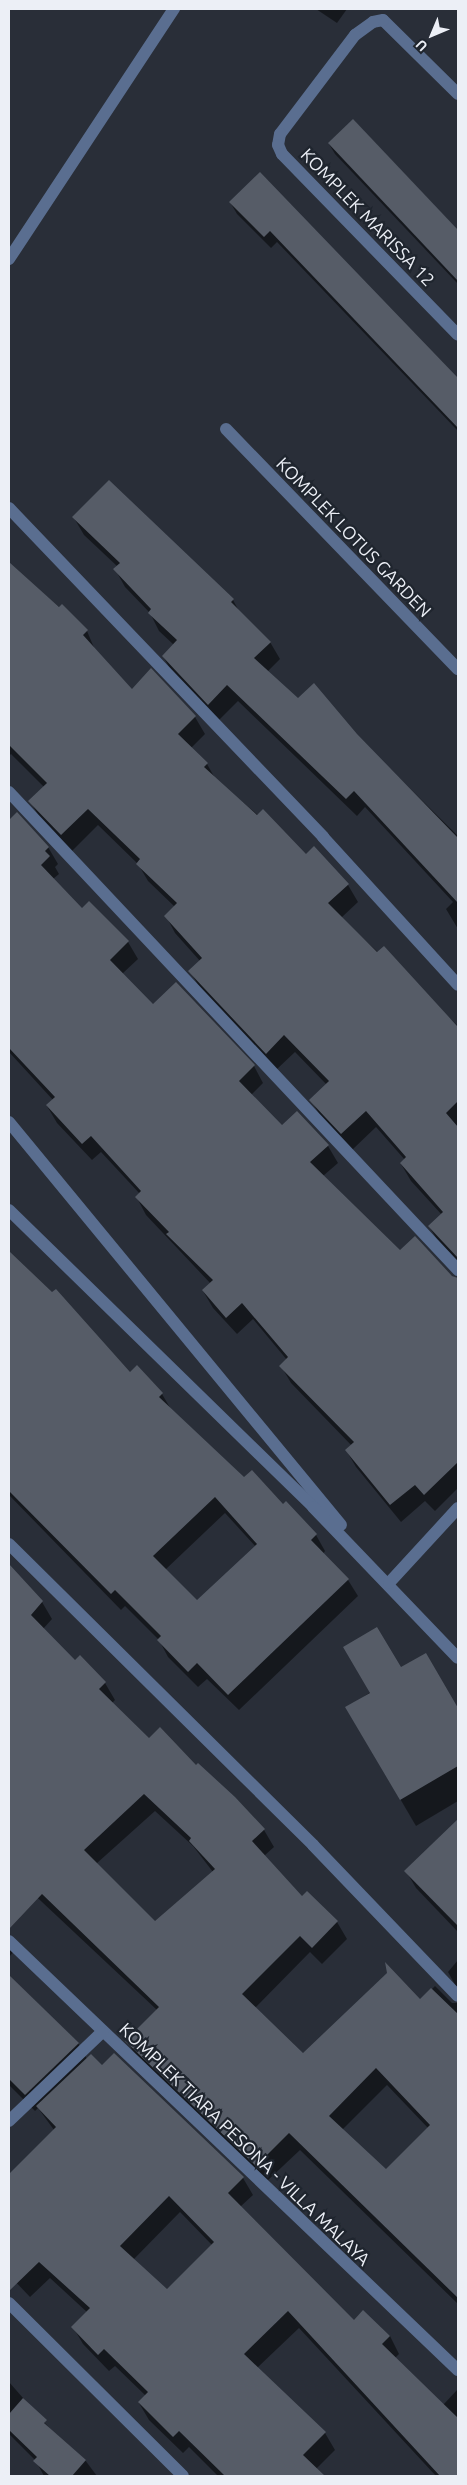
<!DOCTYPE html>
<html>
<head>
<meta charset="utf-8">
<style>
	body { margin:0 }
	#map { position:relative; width:467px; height:2485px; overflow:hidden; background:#292e38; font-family:Ubuntu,sans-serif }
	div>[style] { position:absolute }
	.shadow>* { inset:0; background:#0007 }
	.building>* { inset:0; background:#565c67 }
	.street>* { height:12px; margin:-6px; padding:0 6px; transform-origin:6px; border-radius:6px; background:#5a6e90 }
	span { translate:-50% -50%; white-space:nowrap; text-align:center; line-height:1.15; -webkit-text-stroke:4.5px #1f252e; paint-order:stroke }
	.street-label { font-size:18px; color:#eceff6 }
	.frame { position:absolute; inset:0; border:10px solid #eceff6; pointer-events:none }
	.north { position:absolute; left:407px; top:10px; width:50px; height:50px; -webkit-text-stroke:4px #1f252e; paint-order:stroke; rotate:225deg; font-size:14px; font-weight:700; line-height:20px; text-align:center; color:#eceff6 }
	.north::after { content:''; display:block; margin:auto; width:18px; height:22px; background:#eceff6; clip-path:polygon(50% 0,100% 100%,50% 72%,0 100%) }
</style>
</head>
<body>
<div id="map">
	<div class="shadow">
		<i style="clip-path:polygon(316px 9px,347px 9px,337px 23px)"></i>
		<i style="clip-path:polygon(353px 120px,458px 231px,458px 284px,335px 154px,329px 144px)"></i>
		<i style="clip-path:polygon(260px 174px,458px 379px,458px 431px,277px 242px,271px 248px,237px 214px,230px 202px)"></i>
		<i style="clip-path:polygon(74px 518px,233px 600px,240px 613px,270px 642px,280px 659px,267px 672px,298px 700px,356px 735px,458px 836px,458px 929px,446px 909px,453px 902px,365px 807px,357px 816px,238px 701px,218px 721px,173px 674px,163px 656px,174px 645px,159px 631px,150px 613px,125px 587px,115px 569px,118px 567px,84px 535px)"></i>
		<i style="clip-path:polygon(9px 564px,87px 631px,95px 650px,132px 690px,151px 670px,195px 717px,205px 734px,191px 748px,207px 764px,216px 780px,306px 855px,314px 848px,348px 885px,358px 902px,341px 918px,458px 1026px,458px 1264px,439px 1243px,429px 1226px,442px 1215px,411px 1181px,401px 1164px,405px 1160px,376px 1127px,352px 1150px,321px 1117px,311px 1100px,327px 1085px,295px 1052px,276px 1070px,200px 988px,190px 971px,200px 961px,175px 933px,166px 916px,175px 907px,148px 881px,138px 864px,98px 825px,71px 852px,40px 818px,30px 801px,44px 787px,11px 754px,9px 756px,9px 658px,12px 655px,9px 652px)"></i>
		<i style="clip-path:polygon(17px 814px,48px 847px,58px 864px,55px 867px,59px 874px,53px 879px,82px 909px,128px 942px,138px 959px,122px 974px,153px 1006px,254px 1066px,263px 1083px,251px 1095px,282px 1127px,328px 1146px,338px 1163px,323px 1176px,400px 1252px,458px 1279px,458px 1488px,435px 1511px,425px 1501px,401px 1522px,356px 1467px,346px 1450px,352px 1446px,291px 1383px,281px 1366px,287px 1360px,253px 1319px,237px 1334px,213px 1308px,203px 1291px,211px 1284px,146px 1215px,137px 1198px,140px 1194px,101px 1152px,92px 1160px,57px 1123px,47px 1106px,53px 1100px,9px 1052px,9px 821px)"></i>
		<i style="clip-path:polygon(evenodd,9px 1259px,129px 1374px,162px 1394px,172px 1411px,244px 1479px,316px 1535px,325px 1551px,323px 1554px,348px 1580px,358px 1596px,239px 1710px,207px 1679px,198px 1687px,168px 1657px,159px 1640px,125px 1606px,121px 1610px,9px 1495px,9px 1259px,225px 1513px,256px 1547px,197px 1601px,165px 1570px,225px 1513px)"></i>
		<i style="clip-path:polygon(evenodd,15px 1572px,42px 1602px,52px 1619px,43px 1629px,75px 1662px,80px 1657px,105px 1683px,115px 1700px,112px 1703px,149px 1739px,196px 1767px,264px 1830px,274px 1847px,264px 1856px,302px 1898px,337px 1922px,347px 1939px,322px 1964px,310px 1952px,255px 2008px,303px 2055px,420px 2001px,435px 1986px,452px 2003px,458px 2003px,458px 2304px,300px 2150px,266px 2182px,137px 2058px,127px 2041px,157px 2010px,9px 1871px,9px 1579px,15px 1572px,155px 1811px,193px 1846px,213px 1872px,155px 1922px,96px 1864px,155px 1811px,15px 1572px,387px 2085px,428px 2128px,386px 2171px,342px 2130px,387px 2085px)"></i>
		<i style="clip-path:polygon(425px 1655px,458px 1710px,458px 1801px,416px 1826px,347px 1708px)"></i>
		<i style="clip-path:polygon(455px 1823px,458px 1827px,458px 1932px,416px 1888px,406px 1871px)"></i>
		<i style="clip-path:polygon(9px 1933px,17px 1948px,9px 1957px)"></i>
		<i style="clip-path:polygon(458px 1960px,458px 1990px,448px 1972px)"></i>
		<i style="clip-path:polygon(evenodd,9px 1976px,78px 2043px,87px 2059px,102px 2067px,243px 2178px,253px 2195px,240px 2207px,354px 2322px,390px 2336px,399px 2354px,395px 2358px,443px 2405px,458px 2389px,458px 2476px,436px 2476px,299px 2328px,257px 2368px,325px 2433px,335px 2450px,316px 2469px,323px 2476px,218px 2476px,189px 2447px,183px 2453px,149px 2420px,139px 2403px,146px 2396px,115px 2366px,109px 2371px,83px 2344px,73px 2327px,88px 2313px,50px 2278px,30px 2297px,9px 2275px,9px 2175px,54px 2130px,38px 2108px,35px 2111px,9px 2085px,9px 1976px,180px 2212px,212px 2245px,167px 2290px,133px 2260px,180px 2212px)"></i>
		<i style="clip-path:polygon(9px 2382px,52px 2431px,85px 2460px,97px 2476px,44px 2476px,36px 2461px,9px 2434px)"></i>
	</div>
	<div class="building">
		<i style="clip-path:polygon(353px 119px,458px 230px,458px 281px,328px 143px)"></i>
		<i style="clip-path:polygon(260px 172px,458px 378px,458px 428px,270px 231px,264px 237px,229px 202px)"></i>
		<i style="clip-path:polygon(109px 480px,234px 599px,231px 602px,271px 642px,254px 658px,298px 698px,314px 683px,357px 734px,458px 838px,458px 903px,354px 791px,346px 799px,227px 685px,208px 705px,162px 656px,177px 640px,148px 613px,151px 609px,113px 569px,120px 563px,72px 517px)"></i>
		<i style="clip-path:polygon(9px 562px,59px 607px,62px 604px,88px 630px,83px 635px,132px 689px,151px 668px,196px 716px,178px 734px,208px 763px,204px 767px,257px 815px,263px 809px,306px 854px,314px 846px,349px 884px,328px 903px,377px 952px,384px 946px,458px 1027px,458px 1101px,446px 1113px,458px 1127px,458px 1258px,428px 1226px,443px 1212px,400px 1163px,406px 1157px,366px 1111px,341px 1134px,309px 1100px,329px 1081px,284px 1035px,266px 1054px,188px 971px,202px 958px,164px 916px,177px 903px,136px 864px,140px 859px,88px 809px,61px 835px,28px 801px,47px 783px,9px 745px)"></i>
		<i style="clip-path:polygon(17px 812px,49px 847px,45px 851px,50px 856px,41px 865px,82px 908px,89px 901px,129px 941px,110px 960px,153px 1004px,176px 982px,255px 1065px,239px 1081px,282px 1125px,297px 1111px,329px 1145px,310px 1162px,400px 1250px,415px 1236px,452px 1276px,458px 1278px,458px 1462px,424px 1495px,415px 1485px,390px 1505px,345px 1450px,354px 1442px,279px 1366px,288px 1357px,242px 1303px,226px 1318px,202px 1290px,213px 1280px,166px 1234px,169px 1232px,135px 1197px,141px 1191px,91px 1136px,82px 1144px,46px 1105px,55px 1097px,9px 1048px,9px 820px)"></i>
		<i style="clip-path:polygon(evenodd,9px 1251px,52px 1292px,56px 1289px,130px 1372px,137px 1365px,163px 1393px,159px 1397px,244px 1477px,252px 1470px,283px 1504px,286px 1501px,317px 1534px,311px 1540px,349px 1579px,228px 1695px,197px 1663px,188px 1672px,157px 1640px,161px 1636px,115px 1590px,111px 1594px,9px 1491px,9px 1251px,215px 1497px,257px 1544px,197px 1600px,153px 1556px,215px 1497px)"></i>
		<i style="clip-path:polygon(evenodd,9px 1564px,43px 1601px,31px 1615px,75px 1660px,80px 1655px,106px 1682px,99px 1689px,149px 1738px,160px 1727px,196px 1765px,198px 1763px,235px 1797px,265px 1829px,252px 1841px,302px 1896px,307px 1891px,338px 1921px,312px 1948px,300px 1936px,242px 1994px,303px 2053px,387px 1973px,385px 1962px,420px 1999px,431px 1988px,458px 2014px,458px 2298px,289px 2133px,256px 2166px,125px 2041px,159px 2007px,42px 1894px,9px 1929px,9px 1564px,144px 1794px,191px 1838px,189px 1841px,215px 1869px,155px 1921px,84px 1850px,144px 1794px,9px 1564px,376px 2068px,430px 2125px,386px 2169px,329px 2116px,376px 2068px)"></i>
		<i style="clip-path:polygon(377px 1627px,401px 1667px,426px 1653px,458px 1708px,458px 1766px,400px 1800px,345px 1707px,370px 1693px,343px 1647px)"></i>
		<i style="clip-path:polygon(458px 1819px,458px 1926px,404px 1871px)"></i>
		<i style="clip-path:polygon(9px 1975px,79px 2043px,25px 2095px,9px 2079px)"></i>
		<i style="clip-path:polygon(evenodd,114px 2053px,244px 2177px,228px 2193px,354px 2320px,363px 2310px,390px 2336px,382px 2344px,458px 2418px,458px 2476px,440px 2476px,288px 2311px,244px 2354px,326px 2432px,303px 2455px,325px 2476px,225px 2476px,179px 2431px,173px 2437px,138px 2402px,148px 2392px,104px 2349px,98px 2355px,71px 2327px,90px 2308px,39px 2262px,9px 2291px,9px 2174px,56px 2127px,36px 2106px,91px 2054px,102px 2065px,114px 2053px,169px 2196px,214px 2242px,167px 2289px,120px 2246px,169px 2196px)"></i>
		<i style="clip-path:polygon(23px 2398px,47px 2420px,44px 2423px,86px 2460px,72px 2476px,50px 2476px,33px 2461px,37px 2457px,9px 2430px,9px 2414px)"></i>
	</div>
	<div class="street">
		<i style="left:458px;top:94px;width:105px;rotate:-135.4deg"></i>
		<i style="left:383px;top:20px;width:10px;rotate:169deg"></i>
		<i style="left:373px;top:22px;width:22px;rotate:144deg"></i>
		<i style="left:355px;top:35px;width:124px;rotate:127.1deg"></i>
		<i style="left:280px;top:134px;width:11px;rotate:100deg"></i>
		<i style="left:278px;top:145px;width:10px;rotate:66deg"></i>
		<i style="left:282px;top:154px;width:252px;rotate:45.8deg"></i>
		<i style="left:9px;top:259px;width:300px;rotate:-56.6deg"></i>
		<i style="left:226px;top:429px;width:334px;rotate:46deg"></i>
		<i style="left:9px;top:508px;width:455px;rotate:46.3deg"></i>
		<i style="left:323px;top:837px;width:200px;rotate:47.6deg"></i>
		<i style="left:9px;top:792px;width:656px;rotate:46.79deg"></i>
		<i style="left:9px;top:1122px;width:522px;rotate:50.52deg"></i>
		<i style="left:9px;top:1210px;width:425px;rotate:44.3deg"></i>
		<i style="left:313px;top:1507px;width:209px;rotate:46.2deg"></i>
		<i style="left:9px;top:1544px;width:428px;rotate:44.7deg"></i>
		<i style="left:313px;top:1845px;width:209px;rotate:46.2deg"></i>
		<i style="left:389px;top:1583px;width:102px;rotate:-47.4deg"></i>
		<i style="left:9px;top:1941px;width:621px;rotate:43.7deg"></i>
		<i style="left:9px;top:2121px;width:129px;rotate:-43.7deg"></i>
		<i style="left:9px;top:2303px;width:245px;rotate:44.8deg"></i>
	</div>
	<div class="street-label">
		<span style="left:368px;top:217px;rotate:46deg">KOMPLEK MARISSA 12</span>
		<span style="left:354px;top:537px;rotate:46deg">KOMPLEK LOTUS GARDEN</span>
		<span style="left:245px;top:2144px;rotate:44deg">KOMPLEK TIARA PESONA - VILLA MALAYA</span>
	</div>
	<div class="frame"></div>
	<div class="north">U</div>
</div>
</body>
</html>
